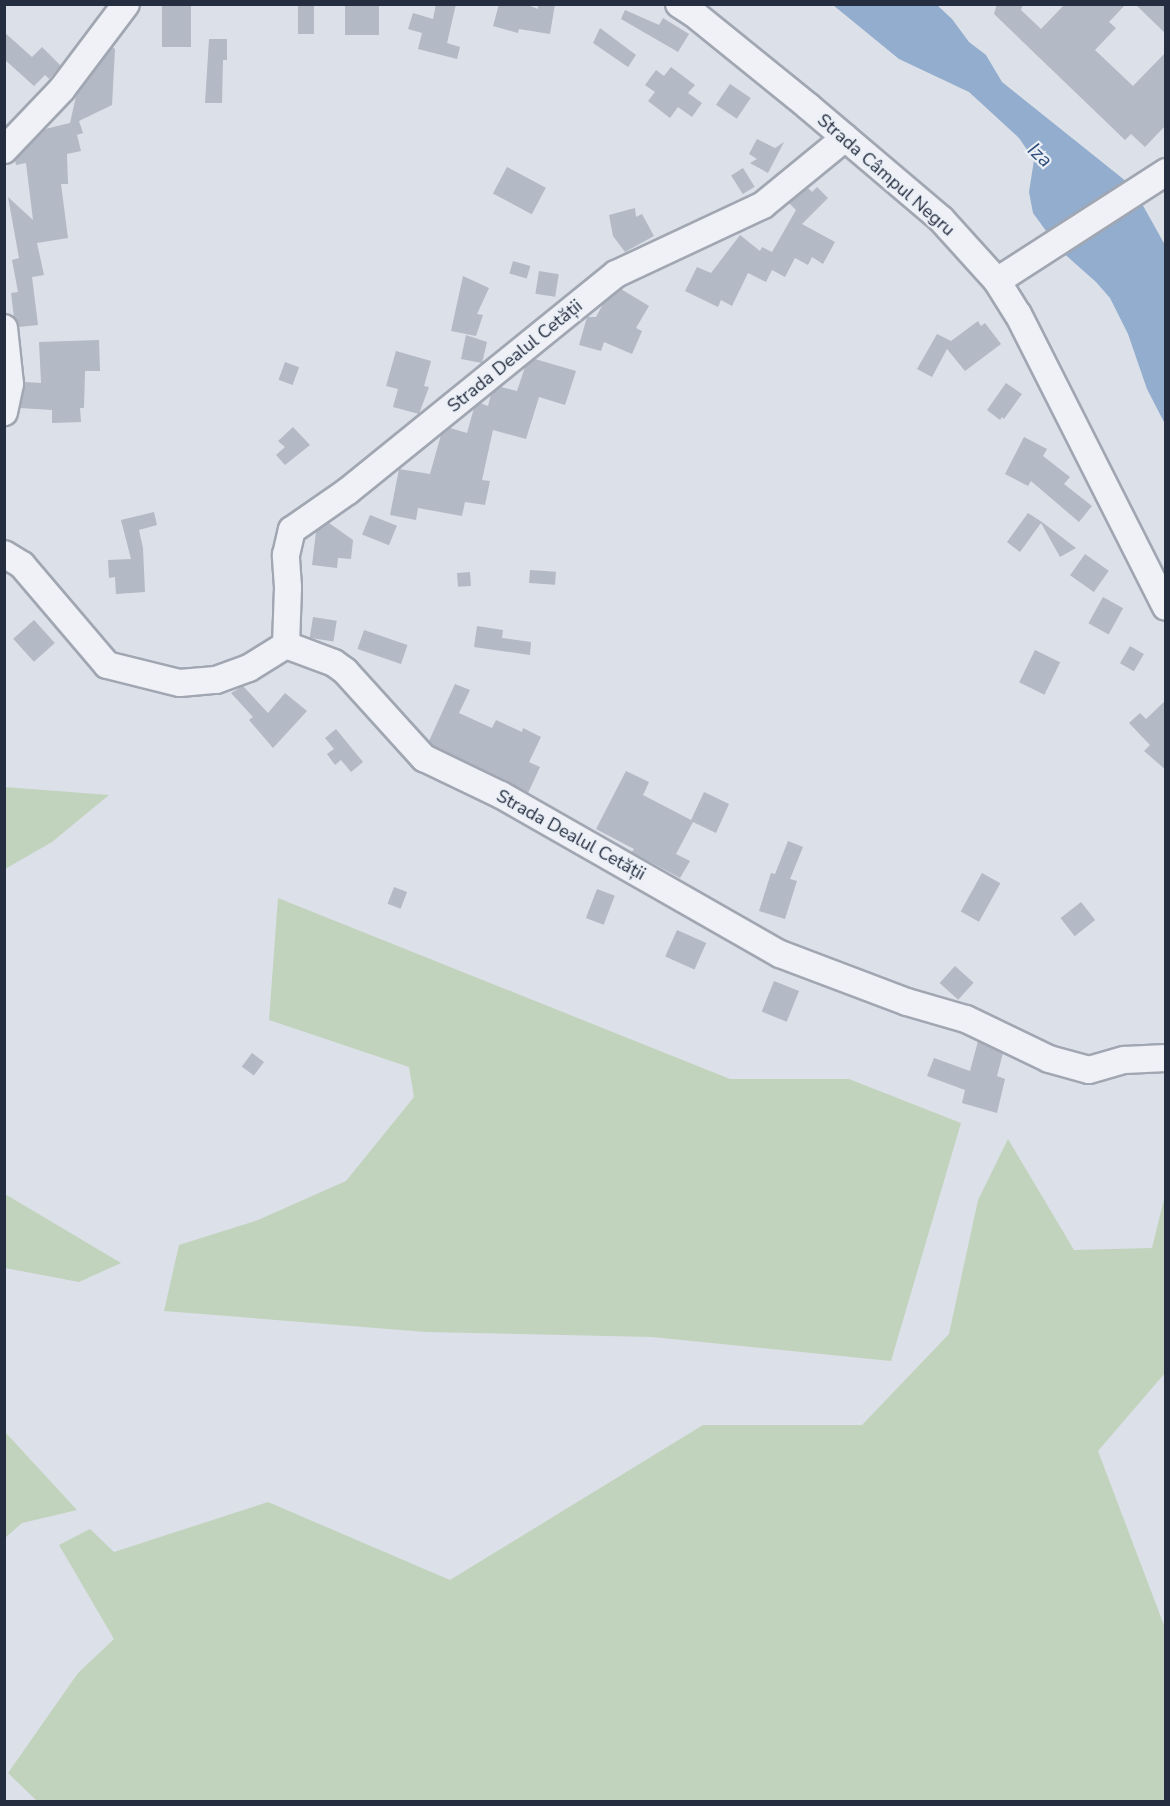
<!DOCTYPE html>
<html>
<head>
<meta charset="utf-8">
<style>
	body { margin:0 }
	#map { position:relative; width:1170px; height:1806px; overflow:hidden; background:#dce0e8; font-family:"Nunito Sans",sans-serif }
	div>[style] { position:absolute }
	.green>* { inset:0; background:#c1d3bc }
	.water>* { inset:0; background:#92adcd }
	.building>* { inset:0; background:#b3b9c5; transform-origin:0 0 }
	.roads { filter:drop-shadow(2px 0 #a1a7b2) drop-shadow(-2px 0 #a1a7b2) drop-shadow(0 2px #a1a7b2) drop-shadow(0 -2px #a1a7b2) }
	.minor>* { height:26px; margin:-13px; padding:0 13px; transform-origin:13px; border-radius:13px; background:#eff1f6 }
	span { translate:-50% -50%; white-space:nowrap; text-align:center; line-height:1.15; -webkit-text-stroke:4.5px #ebeff6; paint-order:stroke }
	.street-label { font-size:18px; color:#242e40 }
	.water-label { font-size:20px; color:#2a4b78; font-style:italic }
	.frame { position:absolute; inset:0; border:6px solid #242e40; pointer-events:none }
</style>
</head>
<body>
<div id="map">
	<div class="green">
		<i style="clip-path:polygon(5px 787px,109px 795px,52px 842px,5px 869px)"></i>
		<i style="clip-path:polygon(278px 898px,730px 1079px,849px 1079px,961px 1123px,891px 1361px,652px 1337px,426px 1332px,164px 1311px,179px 1245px,258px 1220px,346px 1181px,414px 1097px,409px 1067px,269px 1020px)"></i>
		<i style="clip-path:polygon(1008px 1139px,1074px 1250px,1152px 1248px,1165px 1195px,1165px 1373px,1098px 1451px,1165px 1628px,1165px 1801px,38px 1802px,8px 1773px,78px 1673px,114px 1639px,59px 1545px,90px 1529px,114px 1552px,268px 1502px,450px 1580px,703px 1425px,862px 1425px,949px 1334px,978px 1200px)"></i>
		<i style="clip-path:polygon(4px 1194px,5px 1194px,121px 1263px,79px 1282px,5px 1268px)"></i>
		<i style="clip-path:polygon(5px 1432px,77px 1510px,22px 1523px,5px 1538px)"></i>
	</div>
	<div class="water">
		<i style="clip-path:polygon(833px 5px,937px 5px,952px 19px,969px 42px,986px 55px,1002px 82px,1132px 186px,1165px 245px,1165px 424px,1147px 389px,1128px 334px,1110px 298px,1096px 282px,1060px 250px,1033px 213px,1029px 192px,1034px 160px,1019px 138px,969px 92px,899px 59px)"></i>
	</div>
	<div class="building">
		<i style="left:162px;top:4px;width:29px;height:43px"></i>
		<i style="left:298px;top:4px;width:16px;height:30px"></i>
		<i style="left:345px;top:4px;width:34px;height:31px"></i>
		<i style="clip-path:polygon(436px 4px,456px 4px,447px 43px,460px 47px,457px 59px,418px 49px,422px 33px,408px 29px,413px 13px,433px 19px)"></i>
		<i style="clip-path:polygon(499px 4px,525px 4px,538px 9px,538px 4px,555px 4px,550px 34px,519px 29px,518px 33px,493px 26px)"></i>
		<i style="clip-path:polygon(997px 4px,1023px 4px,1021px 10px,1041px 29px,1065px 4px,1126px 4px,1109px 22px,1116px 28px,1095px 50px,1133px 86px,1166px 52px,1166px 125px,1145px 147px,1131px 134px,1125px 140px,994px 14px)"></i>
		<i style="clip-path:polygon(1135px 4px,1166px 4px,1166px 34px)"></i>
		<i style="clip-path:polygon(625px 10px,659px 25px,663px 18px,689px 34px,678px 52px,621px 19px)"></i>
		<i style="clip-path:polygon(600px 28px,636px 55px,628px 67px,593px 43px)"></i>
		<i style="clip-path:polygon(4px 32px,32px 57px,42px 47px,61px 66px,49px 79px,45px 75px,34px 86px,4px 59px)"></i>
		<i style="clip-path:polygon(209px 39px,227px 39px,227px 60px,223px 60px,222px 103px,205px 103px)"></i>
		<i style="clip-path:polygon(112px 47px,115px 49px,112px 105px,79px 121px,83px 133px,77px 135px,81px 151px,67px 154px,68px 184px,61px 184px,68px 238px,37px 243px,44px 275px,32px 277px,38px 325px,19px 327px,14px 318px,11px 293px,18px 292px,12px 260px,19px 258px,8px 197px,33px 220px,26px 163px,16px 165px,15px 160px,45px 129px,70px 123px,76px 96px)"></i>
		<i style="clip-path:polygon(671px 67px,695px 85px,688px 93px,702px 103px,692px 117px,678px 107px,670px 118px,648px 101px,655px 92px,645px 85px,656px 70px,664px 76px)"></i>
		<i style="left:730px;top:84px;width:25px;height:25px;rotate:34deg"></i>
		<i style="clip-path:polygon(757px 139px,775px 148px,784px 142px,768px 173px,750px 163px,757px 159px,749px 154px)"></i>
		<i style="left:507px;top:167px;width:44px;height:30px;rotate:28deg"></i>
		<i style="left:743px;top:168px;width:22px;height:14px;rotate:58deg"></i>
		<i style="clip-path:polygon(817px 187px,828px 198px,802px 224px,835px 242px,823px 264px,812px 257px,808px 265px,795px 258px,785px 277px,772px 270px,766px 282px,748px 273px,732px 306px,721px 300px,718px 307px,685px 291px,697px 267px,711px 273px,740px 235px,760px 251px,762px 247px,772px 252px,796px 210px,789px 203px,808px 188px,812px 192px)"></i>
		<i style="clip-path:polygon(635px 208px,636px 217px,642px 214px,654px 236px,625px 252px,613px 236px,609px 215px)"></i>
		<i style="left:513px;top:261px;width:18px;height:13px;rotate:16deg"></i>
		<i style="left:539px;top:271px;width:20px;height:23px;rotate:9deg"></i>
		<i style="clip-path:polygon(463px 276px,489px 288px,477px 314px,483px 315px,476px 336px,451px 331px)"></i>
		<i style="clip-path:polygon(621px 289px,649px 306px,636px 328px,642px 331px,632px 354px,604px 342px,601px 351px,579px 345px,587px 317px,596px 317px,603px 304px)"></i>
		<i style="clip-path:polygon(978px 321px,981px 326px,985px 323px,1001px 344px,965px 371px,947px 349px,932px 377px,917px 369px,937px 334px,951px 341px)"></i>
		<i style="clip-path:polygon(466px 335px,487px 342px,482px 363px,461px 359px)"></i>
		<i style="clip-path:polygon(99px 340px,100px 371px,85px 371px,84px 408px,80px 408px,81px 422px,52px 423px,52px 410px,20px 408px,25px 382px,41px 383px,39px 342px)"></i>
		<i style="clip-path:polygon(396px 351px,431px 361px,424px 386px,429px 387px,419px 414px,393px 407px,398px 389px,386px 386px)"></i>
		<i style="clip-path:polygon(535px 359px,576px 371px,565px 405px,539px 397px,526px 439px,493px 430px,482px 480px,490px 481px,485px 505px,465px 502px,462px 516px,418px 508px,416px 520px,390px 515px,399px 469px,430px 474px,441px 435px,450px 428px,467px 433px,474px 408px,480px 403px,488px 406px,491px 394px,501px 387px,517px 391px,525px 367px)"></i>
		<i style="left:285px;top:362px;width:15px;height:19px;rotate:20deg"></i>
		<i style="clip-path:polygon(1006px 383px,1022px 394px,1004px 419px,1002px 417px,1000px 420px,987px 410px)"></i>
		<i style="clip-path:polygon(293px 427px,310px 445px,285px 465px,276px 455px,285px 447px,278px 441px)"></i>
		<i style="clip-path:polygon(1024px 437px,1047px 449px,1043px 456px,1070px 477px,1064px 484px,1092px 506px,1079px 522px,1031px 481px,1028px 486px,1005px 474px)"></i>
		<i style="clip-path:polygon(154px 512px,157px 525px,139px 530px,143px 548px,145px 592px,116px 594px,115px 577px,109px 578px,108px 560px,131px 559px,121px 520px)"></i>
		<i style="clip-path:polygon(1028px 513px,1042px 522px,1076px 548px,1060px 557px,1041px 523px,1020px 552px,1007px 542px)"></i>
		<i style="left:370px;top:515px;width:29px;height:21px;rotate:22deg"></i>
		<i style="clip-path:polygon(329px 523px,353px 540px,351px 559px,338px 558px,337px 568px,312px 565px,316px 532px)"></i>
		<i style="left:1085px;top:554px;width:29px;height:26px;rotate:35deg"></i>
		<i style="left:530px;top:570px;width:26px;height:13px;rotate:4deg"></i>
		<i style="left:470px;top:572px;width:14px;height:13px;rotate:86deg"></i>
		<i style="left:1103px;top:597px;width:23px;height:30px;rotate:29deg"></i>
		<i style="left:313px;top:617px;width:24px;height:21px;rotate:9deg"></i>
		<i style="left:34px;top:620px;width:31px;height:28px;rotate:48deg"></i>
		<i style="clip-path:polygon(477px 626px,503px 630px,502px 638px,531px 642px,530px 655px,474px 647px)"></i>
		<i style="left:364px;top:630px;width:46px;height:20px;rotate:19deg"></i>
		<i style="left:1130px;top:646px;width:16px;height:20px;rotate:30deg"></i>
		<i style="left:1035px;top:650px;width:28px;height:36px;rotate:26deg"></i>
		<i style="clip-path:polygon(455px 684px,470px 690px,459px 713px,492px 728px,496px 720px,522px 732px,523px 728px,541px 737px,529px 762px,540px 767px,528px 793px,433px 746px,429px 741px)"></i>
		<i style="clip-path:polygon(243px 686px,268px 713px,285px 693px,307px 711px,273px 748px,249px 720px,253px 717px,231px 693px)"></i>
		<i style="clip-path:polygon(1166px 700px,1166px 770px,1144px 751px,1150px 745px,1129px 723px,1140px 713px,1146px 719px)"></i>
		<i style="clip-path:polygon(336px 729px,363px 762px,351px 772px,341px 760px,335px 765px,327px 754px,334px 749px,325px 738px)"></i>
		<i style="clip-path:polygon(626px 771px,649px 782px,643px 795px,691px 820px,704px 792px,729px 804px,716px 833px,693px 822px,676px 854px,690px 861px,680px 878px,632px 852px,634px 849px,596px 829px)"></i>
		<i style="clip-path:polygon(788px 841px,803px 847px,790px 879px,797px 881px,785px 919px,759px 911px,771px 873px,775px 874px)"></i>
		<i style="left:982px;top:873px;width:21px;height:44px;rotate:29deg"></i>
		<i style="left:394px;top:887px;width:14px;height:18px;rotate:21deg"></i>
		<i style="left:597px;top:889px;width:19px;height:31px;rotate:21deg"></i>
		<i style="left:1081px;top:902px;width:23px;height:26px;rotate:52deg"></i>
		<i style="left:677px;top:930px;width:32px;height:29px;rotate:24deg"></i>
		<i style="left:955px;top:966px;width:25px;height:23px;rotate:42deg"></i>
		<i style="left:774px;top:981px;width:27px;height:33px;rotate:22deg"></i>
		<i style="clip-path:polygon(978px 1041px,1003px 1053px,997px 1076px,1005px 1079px,997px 1113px,962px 1103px,965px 1090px,927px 1076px,934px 1058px,970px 1071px)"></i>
		<i style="left:252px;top:1053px;width:15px;height:17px;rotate:37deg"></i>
	</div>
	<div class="roads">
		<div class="minor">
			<i style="left:679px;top:4px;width:17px;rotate:33deg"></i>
			<i style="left:693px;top:13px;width:149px;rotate:39deg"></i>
			<i style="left:809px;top:107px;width:173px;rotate:40.3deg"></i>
			<i style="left:941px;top:219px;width:84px;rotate:47.9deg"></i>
			<i style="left:997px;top:281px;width:39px;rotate:58deg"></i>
			<i style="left:1018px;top:314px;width:328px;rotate:63.2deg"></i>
			<i style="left:4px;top:150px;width:84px;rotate:-46.4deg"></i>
			<i style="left:62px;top:89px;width:106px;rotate:-53deg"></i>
			<i style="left:997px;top:281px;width:201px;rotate:-32.8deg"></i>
			<i style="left:4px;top:328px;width:56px;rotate:83.9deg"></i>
			<i style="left:10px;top:384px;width:29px;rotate:102deg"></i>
			<i style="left:4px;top:554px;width:21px;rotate:31deg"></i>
			<i style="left:22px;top:565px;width:131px;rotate:49.6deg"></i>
			<i style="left:107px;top:665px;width:75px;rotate:13.9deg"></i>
			<i style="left:180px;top:683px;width:36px;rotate:-5deg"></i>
			<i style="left:216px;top:680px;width:35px;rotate:-20deg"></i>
			<i style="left:249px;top:668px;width:44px;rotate:-31.9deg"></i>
			<i style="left:286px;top:645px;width:58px;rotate:-88deg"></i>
			<i style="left:288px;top:587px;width:32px;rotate:-94deg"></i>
			<i style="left:286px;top:555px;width:26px;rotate:-77deg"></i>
			<i style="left:292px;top:530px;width:68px;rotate:-34.9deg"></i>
			<i style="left:348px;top:491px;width:345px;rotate:-39deg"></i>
			<i style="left:616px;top:274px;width:162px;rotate:-25.1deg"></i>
			<i style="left:763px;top:205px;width:106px;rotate:-39.3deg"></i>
			<i style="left:286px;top:645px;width:51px;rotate:20.6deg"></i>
			<i style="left:334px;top:663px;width:14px;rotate:36deg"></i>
			<i style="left:345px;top:671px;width:118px;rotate:47.8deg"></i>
			<i style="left:424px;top:758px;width:85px;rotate:25.7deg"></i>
			<i style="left:501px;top:795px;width:321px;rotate:29.7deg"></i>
			<i style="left:780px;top:954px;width:136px;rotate:20.7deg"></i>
			<i style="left:907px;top:1002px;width:61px;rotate:16.1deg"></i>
			<i style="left:966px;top:1019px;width:92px;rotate:25.7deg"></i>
			<i style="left:1049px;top:1059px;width:41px;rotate:15.4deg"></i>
			<i style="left:1089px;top:1070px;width:37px;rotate:-16deg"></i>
			<i style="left:1125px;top:1060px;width:41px;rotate:-2.8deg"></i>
		</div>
	</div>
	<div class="street-label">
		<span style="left:886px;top:175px;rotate:41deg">Strada Câmpul Negru</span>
		<span style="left:515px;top:356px;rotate:-39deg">Strada Dealul Cetății</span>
		<span style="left:571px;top:835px;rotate:29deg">Strada Dealul Cetății</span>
	</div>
	<div class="water-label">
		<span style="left:1040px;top:155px;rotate:43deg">Iza</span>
	</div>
	<div class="frame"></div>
</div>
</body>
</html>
